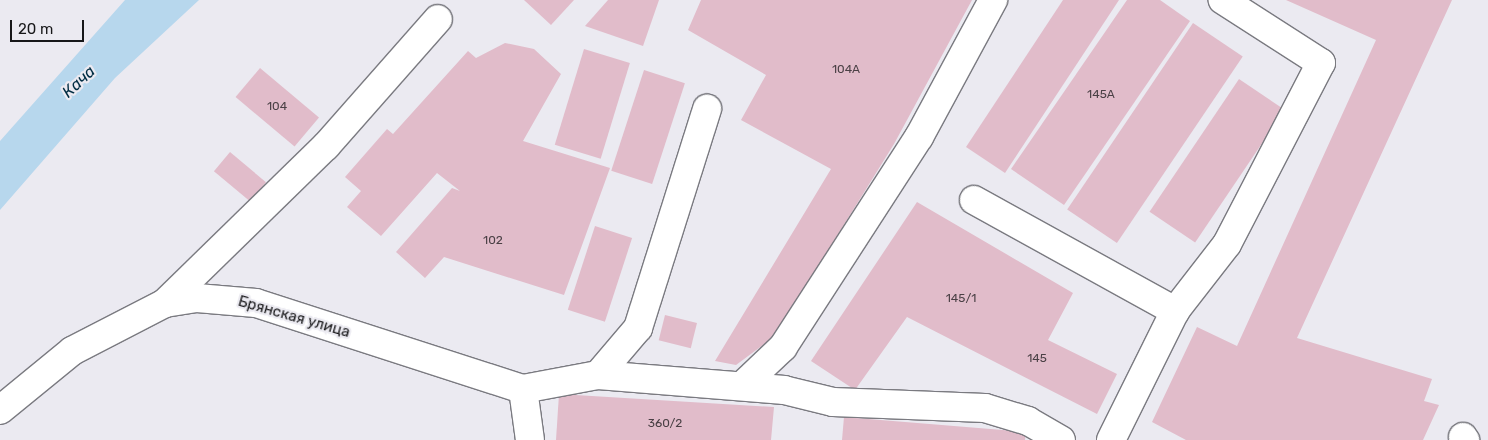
<!DOCTYPE html>
<html>
<head>
<meta charset="utf-8">
<style>
	body { margin:0 }
	#map { position:relative; width:1488px; height:440px; overflow:hidden; background:#ebeaf1; font-family:Rubik,sans-serif }
	div>[style] { position:absolute }
	.water>* { inset:0; background:#b7d7ed }
	.building>* { inset:0; background:#e1bcca; transform-origin:0 0 }
	.roads { filter:drop-shadow(1px 0 #7a7a80) drop-shadow(-1px 0 #7a7a80) drop-shadow(0 1px #7a7a80) drop-shadow(0 -1px #7a7a80) }
	.minor>* { height:28px; margin:-14px; padding:0 14px; transform-origin:14px; border-radius:14px; background:#fff }
	span { translate:-50% -50%; white-space:nowrap; text-align:center; line-height:1.15; -webkit-text-stroke:4.5px #ebeaf1; paint-order:stroke }
	.number-label { font-size:12px; color:#4a4045 }
	.number-label span { -webkit-text-stroke-width:0 }
	.street-label { font-size:15px; color:#171719 }
	.water-label { font-size:16px; color:#012d43; font-style:italic }
	.scale { position:absolute; left:10px; top:20px; width:74px; height:22px; box-sizing:border-box; border:2px solid #171719; border-top:0; padding-left:6px; font-size:15px; line-height:18px; white-space:nowrap; color:#171719; -webkit-text-stroke:4px #ebeaf1; paint-order:stroke }
</style>
</head>
<body>
<div id="map">
	<div class="water">
		<i style="clip-path:polygon(125px 0,199px 0,115px 78px,0 210px,0 141px)"></i>
	</div>
	<div class="building">
		<i style="clip-path:polygon(524px 0,574px 0,551px 25px)"></i>
		<i style="clip-path:polygon(608px 0,659px 0,643px 46px,585px 26px)"></i>
		<i style="clip-path:polygon(701px 0,972px 0,894px 144px,775px 336px,736px 365px,715px 361px,831px 169px,741px 120px,766px 75px,688px 30px)"></i>
		<i style="clip-path:polygon(1063px 0,1119px 0,1005px 173px,966px 147px)"></i>
		<i style="clip-path:polygon(1127px 0,1160px 0,1190px 21px,1064px 205px,1011px 169px)"></i>
		<i style="clip-path:polygon(1286px 0,1452px 0,1297px 338px,1432px 379px,1424px 401px,1439px 405px,1423px 440px,1186px 440px,1152px 422px,1197px 327px,1237px 346px,1376px 40px)"></i>
		<i style="left:1193px;top:23px;width:60px;height:225px;rotate:34deg"></i>
		<i style="clip-path:polygon(505px 43px,534px 49px,561px 74px,523px 141px,610px 168px,564px 295px,444px 257px,425px 278px,396px 252px,452px 188px,460px 191px,437px 173px,381px 236px,347px 207px,361px 191px,345px 177px,387px 129px,393px 134px,468px 51px,476px 58px)"></i>
		<i style="left:584px;top:49px;width:48px;height:100px;rotate:17deg"></i>
		<i style="left:260px;top:68px;width:77px;height:38px;rotate:40deg"></i>
		<i style="left:644px;top:70px;width:43px;height:106px;rotate:18deg"></i>
		<i style="left:1239px;top:79px;width:55px;height:160px;rotate:34deg"></i>
		<i style="left:230px;top:152px;width:47px;height:25px;rotate:40deg"></i>
		<i style="clip-path:polygon(917px 202px,1073px 293px,1048px 340px,1117px 374px,1097px 414px,907px 317px,855px 390px,811px 361px)"></i>
		<i style="left:595px;top:226px;width:39px;height:88px;rotate:18deg"></i>
		<i style="left:665px;top:315px;width:33px;height:26px;rotate:14deg"></i>
		<i style="clip-path:polygon(559px 394px,774px 407px,771px 440px,556px 440px)"></i>
		<i style="clip-path:polygon(844px 417px,1026px 432px,1025px 440px,842px 440px)"></i>
	</div>
	<div class="roads">
		<div class="minor">
			<i style="left:974px;top:200px;width:230px;rotate:28.9deg"></i>
			<i style="left:165px;top:303px;width:225px;rotate:-44.3deg"></i>
			<i style="left:326px;top:146px;width:169px;rotate:-48.6deg"></i>
			<i style="left:598px;top:375px;width:187px;rotate:4.6deg"></i>
			<i style="left:784px;top:390px;width:50px;rotate:13.8deg"></i>
			<i style="left:833px;top:402px;width:152px;rotate:2.3deg"></i>
			<i style="left:985px;top:408px;width:45px;rotate:16.8deg"></i>
			<i style="left:1028px;top:421px;width:38px;rotate:30deg"></i>
			<i style="left:743px;top:385px;width:55px;rotate:-43.5deg"></i>
			<i style="left:783px;top:347px;width:250px;rotate:-57.1deg"></i>
			<i style="left:919px;top:137px;width:156px;rotate:-61.6deg"></i>
			<i style="left:523px;top:389px;width:51px;rotate:82.2deg"></i>
			<i style="left:0;top:410px;width:93px;rotate:-39.3deg"></i>
			<i style="left:72px;top:351px;width:105px;rotate:-27.3deg"></i>
			<i style="left:165px;top:303px;width:32px;rotate:-9deg"></i>
			<i style="left:197px;top:298px;width:59px;rotate:4.8deg"></i>
			<i style="left:256px;top:303px;width:281px;rotate:17.9deg"></i>
			<i style="left:523px;top:389px;width:76px;rotate:-10.6deg"></i>
			<i style="left:598px;top:375px;width:62px;rotate:-49.6deg"></i>
			<i style="left:638px;top:328px;width:230px;rotate:-72.5deg"></i>
			<i style="left:1463px;top:437px;width:4px;rotate:56deg"></i>
			<i style="left:1111px;top:440px;width:144px;rotate:-63.6deg"></i>
			<i style="left:1175px;top:311px;width:85px;rotate:-52.2deg"></i>
			<i style="left:1227px;top:244px;width:204px;rotate:-62.6deg"></i>
			<i style="left:1321px;top:63px;width:117px;rotate:-147.3deg"></i>
		</div>
	</div>
	<div class="number-label">
		<span style="left:846px;top:70px">104А</span>
		<span style="left:1101px;top:95px">145А</span>
		<span style="left:277px;top:107px">104</span>
		<span style="left:493px;top:241px">102</span>
		<span style="left:961px;top:299px">145/1</span>
		<span style="left:1037px;top:359px">145</span>
		<span style="left:665px;top:424px">360/2</span>
	</div>
	<div class="street-label">
		<span style="left:294px;top:317px;rotate:16deg">Брянская улица</span>
	</div>
	<div class="water-label">
		<span style="left:79px;top:82px;rotate:-43deg">Кача</span>
	</div>
	<div class="scale">20 m</div>
</div>
</body>
</html>
